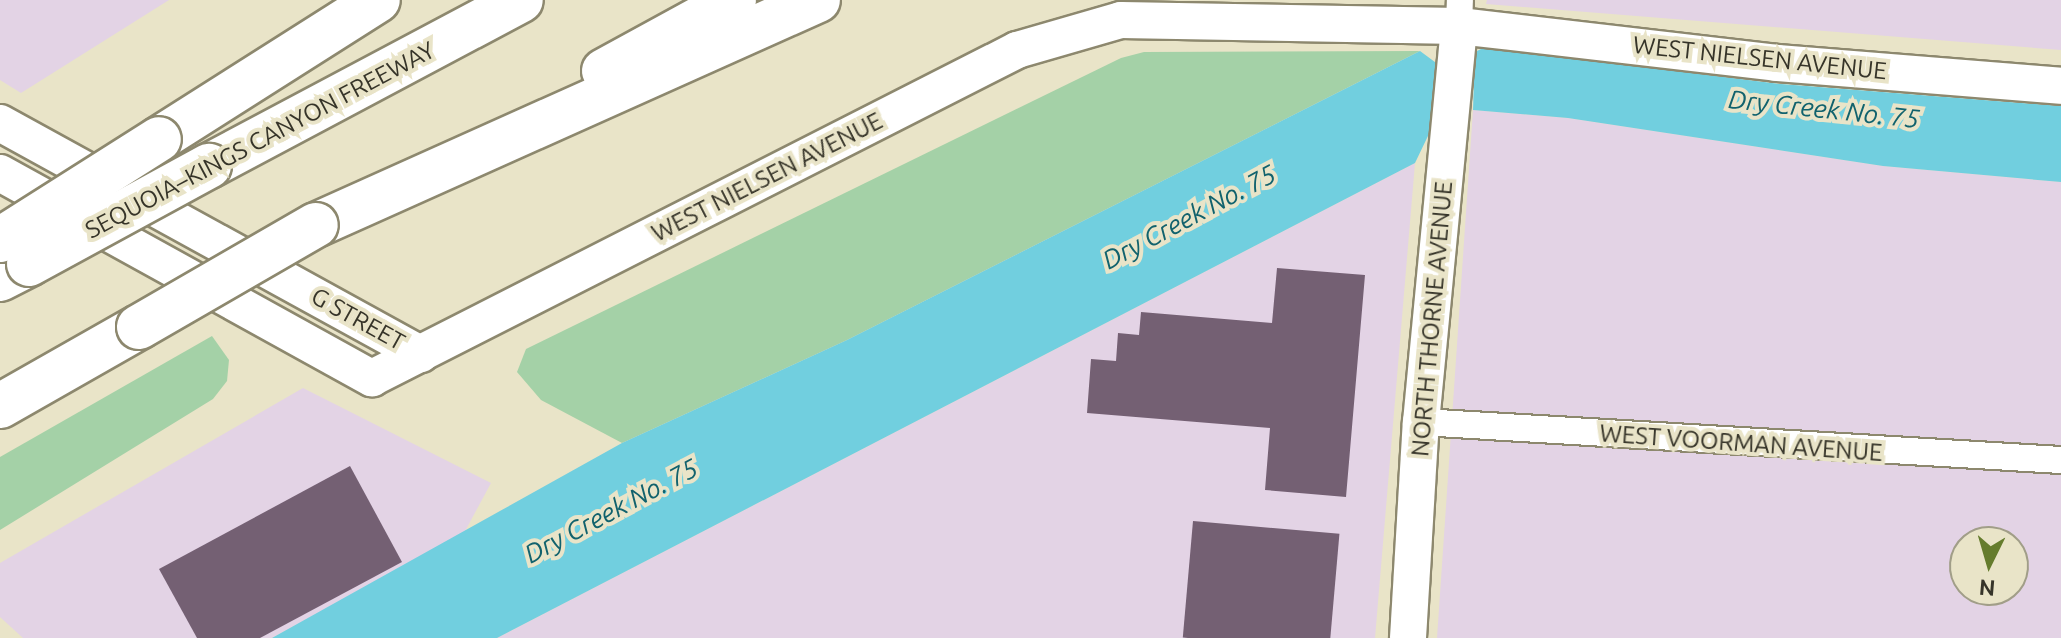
<!DOCTYPE html>
<html>
<head>
<meta charset="utf-8">
<style>
	body { margin:0 }
	#map { position:relative; width:2061px; height:638px; overflow:hidden; background:#e9e4c8; font-family:Ubuntu,sans-serif }
	div>[style] { position:absolute }
	.industrial>* { inset:0; background:#e3d3e5 }
	.green>* { inset:0; background:#a4d1a7 }
	.water>* { inset:0; background:#71cfdf }
	.building>* { inset:0; background:#746073; transform-origin:0 0 }
	.roads { filter:drop-shadow(2px 0 #8d886e) drop-shadow(-2px 0 #8d886e) drop-shadow(0 2px #8d886e) drop-shadow(0 -2px #8d886e) }
	.street>* { height:26px; margin:-13px; padding:0 13px; transform-origin:13px; border-radius:13px; background:#fff }
	.secondary>* { height:36px; margin:-18px; padding:0 18px; transform-origin:18px; border-radius:18px; background:#fff }
	.highway>* { height:44px; margin:-22px; padding:0 22px; transform-origin:22px; border-radius:22px; background:#fff }
	.bridges { filter:drop-shadow(2px 0 #8d886e) drop-shadow(-2px 0 #8d886e) drop-shadow(0 2px #8d886e) drop-shadow(0 -2px #8d886e) }
	.highway-bridge>* { height:44px; margin:-22px; padding:0 22px; transform-origin:22px; border-radius:22px; background:#fff }
	span { translate:-50% -50%; white-space:nowrap; text-align:center; line-height:1.15; -webkit-text-stroke:8px #e9e4c8; paint-order:stroke }
	.street-label { font-size:24px; color:#363429 }
	.water-label { font-size:26px; color:#11626d; font-style:italic }
	.north { position:absolute; left:1949px; top:526px; width:80px; height:80px; box-sizing:border-box; background:#e9e4c8; border:2px solid #a19e88; border-radius:50%; rotate:185deg; font-size:22px; font-weight:700; line-height:32px; text-align:center; color:#363429 }
	.north::after { content:''; display:block; margin:auto; width:28px; height:36px; background:#657c2d; clip-path:polygon(50% 0,100% 100%,50% 72%,0 100%) }
</style>
</head>
<body>
<div id="map">
	<div class="industrial">
		<i style="clip-path:polygon(0 0,169px 0,21px 93px,0 80px)"></i>
		<i style="clip-path:polygon(1487px 0,2061px 0,2061px 50px,1486px 4px)"></i>
		<i style="clip-path:polygon(evenodd,1473px 110px,1568px 118px,1883px 166px,2061px 182px,2061px 638px,1437px 638px,1473px 110px,1965px 542px,2013px 542px,2013px 590px,1965px 590px,1965px 542px)"></i>
		<i style="clip-path:polygon(1415px 163px,1375px 638px,497px 638px)"></i>
		<i style="clip-path:polygon(303px 388px,491px 483px,463px 535px,272px 638px,23px 638px,0 617px,0 563px)"></i>
	</div>
	<div class="green">
		<i style="clip-path:polygon(1420px 51px,847px 340px,622px 443px,541px 400px,517px 372px,526px 349px,1121px 58px,1144px 52px)"></i>
		<i style="clip-path:polygon(212px 336px,229px 360px,227px 381px,213px 399px,0 530px,0 457px)"></i>
	</div>
	<div class="water">
		<i style="clip-path:polygon(1485px 47px,1781px 84px,2061px 106px,2061px 182px,1883px 166px,1568px 118px,1473px 110px,1475px 52px)"></i>
		<i style="clip-path:polygon(1420px 51px,1443px 68px,1439px 113px,1415px 163px,497px 638px,272px 638px,622px 443px,847px 340px)"></i>
	</div>
	<div class="building">
		<i style="clip-path:polygon(1277px 268px,1365px 275px,1346px 497px,1265px 490px,1270px 428px,1087px 413px,1091px 359px,1116px 361px,1118px 333px,1139px 335px,1141px 312px,1272px 323px)"></i>
		<i style="clip-path:polygon(350px 466px,402px 562px,260px 638px,197px 638px,159px 569px)"></i>
		<i style="left:1193px;top:521px;width:147px;height:117px;rotate:5deg"></i>
	</div>
	<div class="roads">
		<div class="street">
			<i style="left:1459px;top:26px;width:26px;rotate:-88deg"></i>
			<i style="left:1421px;top:422px;width:641px;rotate:3.4deg"></i>
		</div>
		<div class="secondary">
			<i style="left:0;top:123px;width:480px;rotate:28.8deg"></i>
			<i style="left:0;top:173px;width:425px;rotate:28.9deg"></i>
			<i style="left:372px;top:378px;width:724px;rotate:-26.95deg"></i>
			<i style="left:1017px;top:50px;width:108px;rotate:-16.1deg"></i>
			<i style="left:1121px;top:20px;width:338px;rotate:1deg"></i>
			<i style="left:1459px;top:26px;width:320px;rotate:6.6deg"></i>
			<i style="left:1777px;top:63px;width:285px;rotate:4.6deg"></i>
			<i style="left:1408px;top:638px;width:216px;rotate:-86.6deg"></i>
			<i style="left:1421px;top:422px;width:398px;rotate:-84.5deg"></i>
		</div>
		<div class="highway">
			<i style="left:604px;top:71px;width:148px;rotate:-28.6deg"></i>
			<i style="left:159px;top:139px;width:259px;rotate:-32.4deg"></i>
			<i style="left:209px;top:166px;width:353px;rotate:-28deg"></i>
			<i style="left:316px;top:225px;width:550px;rotate:-24.14deg"></i>
			<i style="left:0;top:279px;width:33px;rotate:-27deg"></i>
			<i style="left:0;top:406px;width:160px;rotate:-29.6deg"></i>
		</div>
	</div>
	<div class="bridges">
		<div class="highway-bridge">
			<i style="left:0;top:240px;width:188px;rotate:-32.4deg"></i>
			<i style="left:29px;top:264px;width:205px;rotate:-28.6deg"></i>
			<i style="left:139px;top:327px;width:204px;rotate:-30deg"></i>
		</div>
	</div>
	<div class="street-label">
		<span style="left:1760px;top:58px;rotate:6deg">WEST NIELSEN AVENUE</span>
		<span style="left:260px;top:140px;rotate:-28deg">SEQUOIA–KINGS CANYON FREEWAY</span>
		<span style="left:767px;top:177px;rotate:-27deg">WEST NIELSEN AVENUE</span>
		<span style="left:358px;top:319px;rotate:29deg">G STREET</span>
		<span style="left:1432px;top:319px;rotate:-85deg">NORTH THORNE AVENUE</span>
		<span style="left:1741px;top:443px;rotate:4deg">WEST VOORMAN AVENUE</span>
	</div>
	<div class="water-label">
		<span style="left:1824px;top:109px;rotate:6deg">Dry Creek No. 75</span>
		<span style="left:1189px;top:217px;rotate:-28deg">Dry Creek No. 75</span>
		<span style="left:611px;top:511px;rotate:-28deg">Dry Creek No. 75</span>
	</div>
	<div class="north">N</div>
</div>
</body>
</html>
